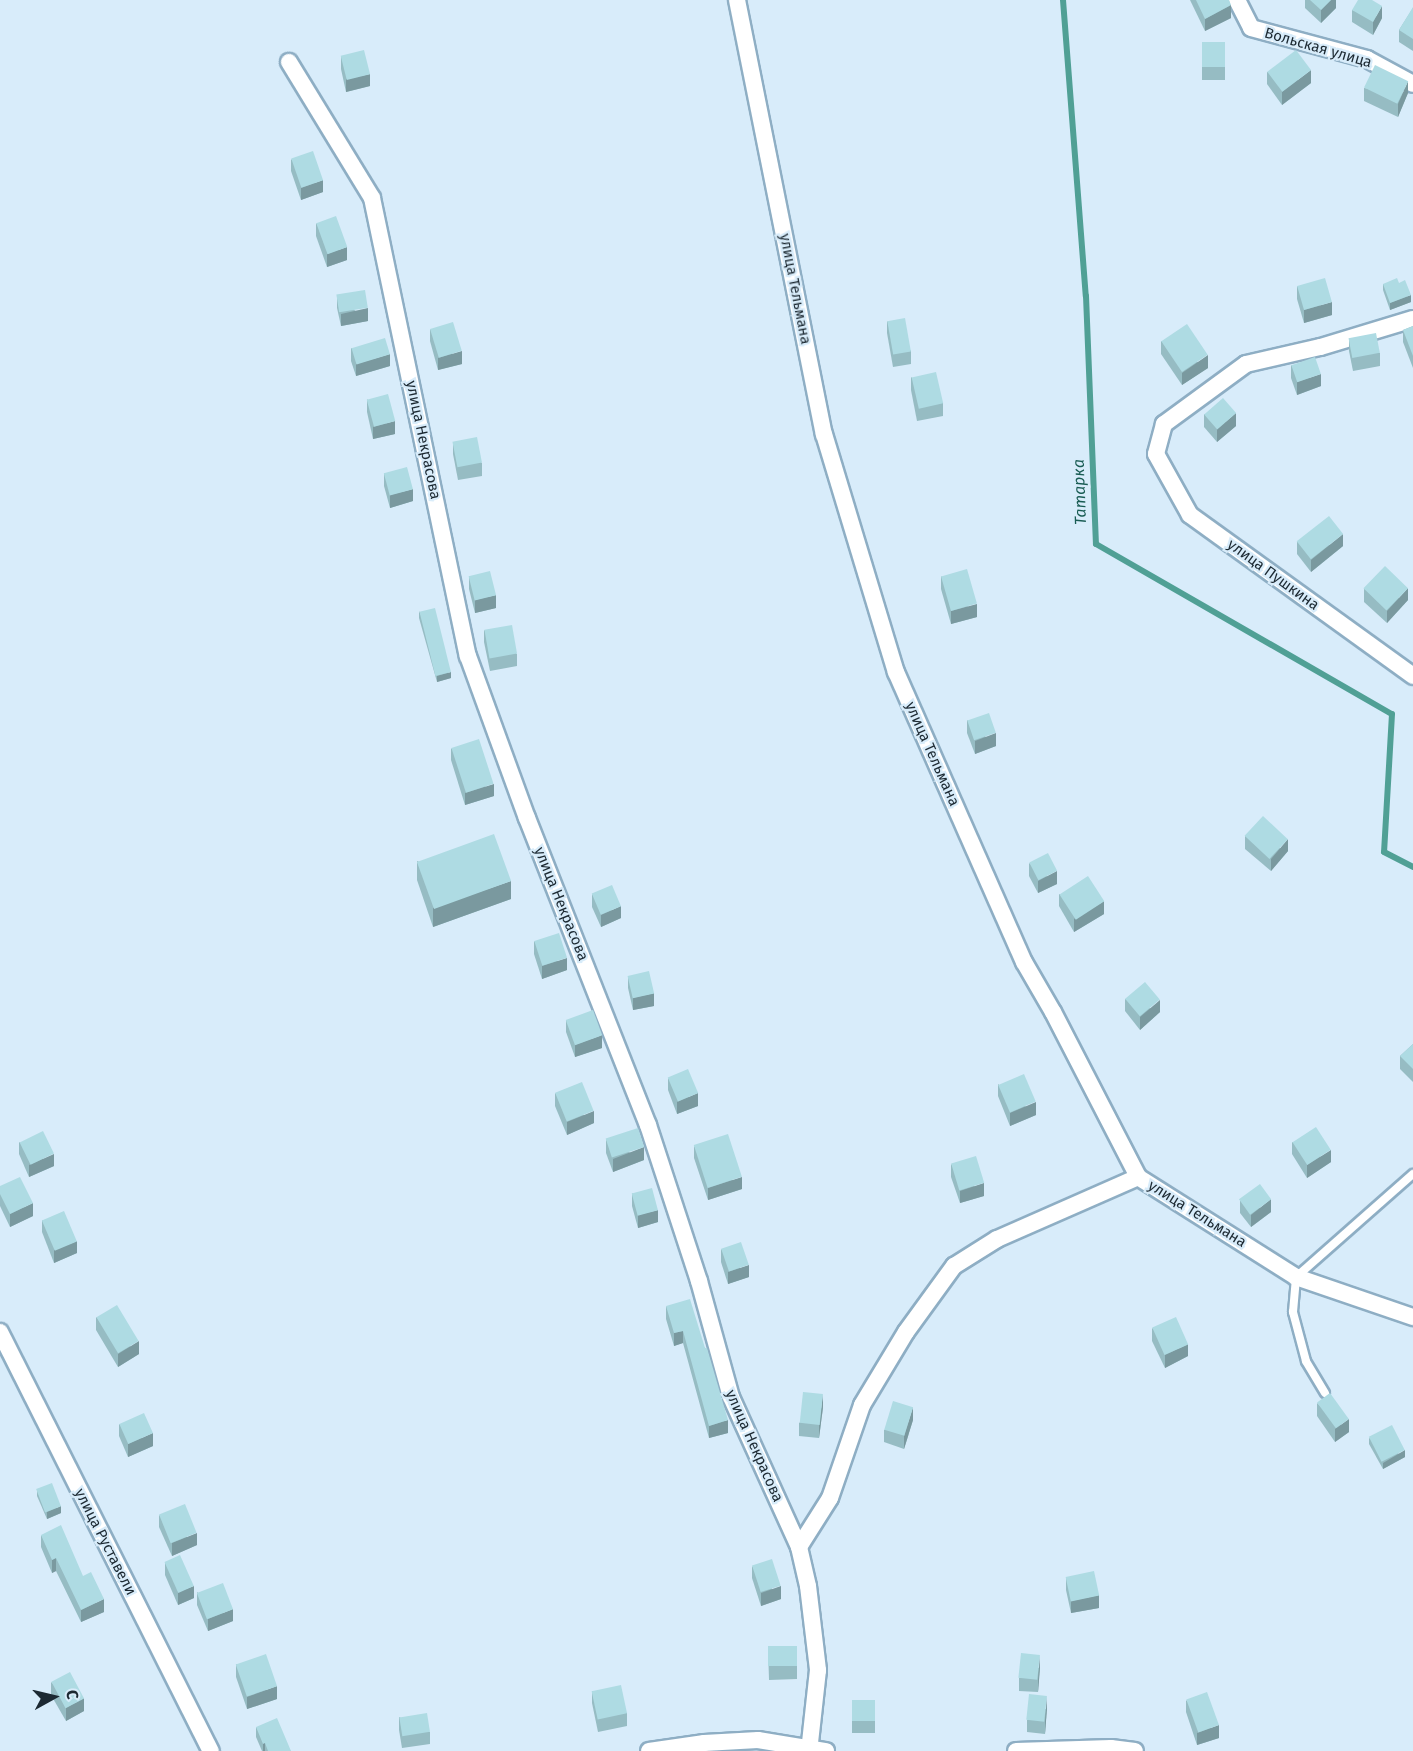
<!DOCTYPE html>
<html>
<head>
<meta charset="utf-8">
<style>
	body { margin:0 }
	#map { position:relative; width:1413px; height:1751px; overflow:hidden; background:#d8ecfa; font-family:"Fira Sans",sans-serif }
	div>[style] { position:absolute }
	.stream>* { height:6px; margin:-3px; padding:0 3px; transform-origin:3px; border-radius:3px; background:#50a095 }
	.roads { filter:drop-shadow(2px 0 #8eaec4) drop-shadow(-2px 0 #8eaec4) drop-shadow(0 2px #8eaec4) drop-shadow(0 -2px #8eaec4) }
	.service>* { height:8px; margin:-4px; padding:0 4px; transform-origin:4px; border-radius:4px; background:#fff }
	.minor>* { height:16px; margin:-8px; padding:0 8px; transform-origin:8px; border-radius:8px; background:#fff }
	.wall>* { inset:0; background:#96bcc3; transform-origin:0 0 }
	.shaded-wall>* { inset:0; background:#7a999f; transform-origin:0 0 }
	.building>* { inset:0; background:#aedbe3; transform-origin:0 0 }
	span { translate:-50% -50%; white-space:nowrap; text-align:center; line-height:1.15; -webkit-text-stroke:4.5px #d8ecfa; paint-order:stroke }
	.street-label { font-size:15px; color:#1c2932 }
	.water-label { font-size:16px; color:#195c53; font-style:italic }
	.north { position:absolute; left:24px; top:1667px; width:60px; height:60px; -webkit-text-stroke:4px #d8ecfa; paint-order:stroke; rotate:82deg; font-size:16px; font-weight:700; line-height:24px; text-align:center; color:#1c2932 }
	.north::after { content:''; display:block; margin:auto; width:21px; height:27px; background:#1c2932; clip-path:polygon(50% 0,100% 100%,50% 72%,0 100%) }
</style>
</head>
<body>
<div id="map">
	<div class="stream">
		<i style="left:1063px;top:0;width:297px;rotate:85.6deg"></i>
		<i style="left:1086px;top:296px;width:248px;rotate:87.7deg"></i>
		<i style="left:1096px;top:544px;width:341px;rotate:29.9deg"></i>
		<i style="left:1392px;top:714px;width:138px;rotate:93.3deg"></i>
		<i style="left:1384px;top:852px;width:33px;rotate:27deg"></i>
	</div>
	<div class="roads">
		<div class="service">
			<i style="left:1325px;top:1393px;width:37px;rotate:-121deg"></i>
			<i style="left:1306px;top:1361px;width:51px;rotate:-104.9deg"></i>
			<i style="left:1293px;top:1312px;width:35px;rotate:-85deg"></i>
			<i style="left:1296px;top:1277px;width:156px;rotate:-41.4deg"></i>
		</div>
		<div class="minor">
			<i style="left:737px;top:0;width:443px;rotate:78.7deg"></i>
			<i style="left:824px;top:434px;width:249px;rotate:73.2deg"></i>
			<i style="left:896px;top:672px;width:317px;rotate:66.2deg"></i>
			<i style="left:1024px;top:962px;width:58px;rotate:59.9deg"></i>
			<i style="left:1053px;top:1012px;width:186px;rotate:62.7deg"></i>
			<i style="left:1138px;top:1177px;width:187px;rotate:32.3deg"></i>
			<i style="left:1296px;top:1277px;width:124px;rotate:18.9deg"></i>
			<i style="left:1237px;top:0;width:31px;rotate:63deg"></i>
			<i style="left:1251px;top:28px;width:120px;rotate:15deg"></i>
			<i style="left:1367px;top:59px;width:52px;rotate:28.5deg"></i>
			<i style="left:289px;top:62px;width:159px;rotate:58.6deg"></i>
			<i style="left:372px;top:198px;width:468px;rotate:78.2deg"></i>
			<i style="left:468px;top:656px;width:172px;rotate:70deg"></i>
			<i style="left:527px;top:818px;width:330px;rotate:68.5deg"></i>
			<i style="left:648px;top:1125px;width:164px;rotate:71.9deg"></i>
			<i style="left:699px;top:1281px;width:120px;rotate:74.6deg"></i>
			<i style="left:731px;top:1397px;width:165px;rotate:65.6deg"></i>
			<i style="left:799px;top:1547px;width:40px;rotate:77deg"></i>
			<i style="left:808px;top:1586px;width:85px;rotate:83.2deg"></i>
			<i style="left:818px;top:1670px;width:81px;rotate:96.3deg"></i>
			<i style="left:1413px;top:319px;width:97px;rotate:163.2deg"></i>
			<i style="left:1320px;top:347px;width:76px;rotate:167.1deg"></i>
			<i style="left:1246px;top:364px;width:102px;rotate:143.8deg"></i>
			<i style="left:1164px;top:424px;width:31px;rotate:105deg"></i>
			<i style="left:1156px;top:454px;width:70px;rotate:60.9deg"></i>
			<i style="left:1190px;top:515px;width:275px;rotate:35.8deg"></i>
			<i style="left:0;top:1332px;width:469px;rotate:63.3deg"></i>
			<i style="left:799px;top:1547px;width:58px;rotate:-57.7deg"></i>
			<i style="left:830px;top:1498px;width:98px;rotate:-71deg"></i>
			<i style="left:862px;top:1405px;width:85px;rotate:-58.9deg"></i>
			<i style="left:906px;top:1332px;width:82px;rotate:-54deg"></i>
			<i style="left:954px;top:1266px;width:51px;rotate:-32.1deg"></i>
			<i style="left:997px;top:1239px;width:154px;rotate:-23.7deg"></i>
			<i style="left:649px;top:1751px;width:56px;rotate:-8.3deg"></i>
			<i style="left:704px;top:1743px;width:54px;rotate:-3.2deg"></i>
			<i style="left:758px;top:1740px;width:69px;rotate:9.2deg"></i>
			<i style="left:1016px;top:1751px;width:95px;rotate:-1.8deg"></i>
			<i style="left:1111px;top:1748px;width:24px;rotate:7deg"></i>
		</div>
	</div>
	<div class="wall">
		<i style="clip-path:polygon(1190px 0,1229px 0,1231px 18px,1205px 31px)"></i>
		<i style="clip-path:polygon(1305px 0,1336px 0,1336px 8px,1321px 23px,1305px 8px)"></i>
		<i style="clip-path:polygon(1413px 8px,1413px 51px,1399px 42px,1399px 30px)"></i>
		<i style="clip-path:polygon(1352px 10px,1382px 18px,1373px 35px,1352px 22px)"></i>
		<i style="left:1202px;top:42px;width:23px;height:38px"></i>
		<i style="clip-path:polygon(341px 56px,370px 86px,346px 92px,341px 69px)"></i>
		<i style="clip-path:polygon(1267px 72px,1311px 83px,1282px 105px,1267px 84px)"></i>
		<i style="clip-path:polygon(1364px 88px,1408px 93px,1398px 117px,1364px 101px)"></i>
		<i style="clip-path:polygon(291px 159px,323px 192px,301px 200px,291px 171px)"></i>
		<i style="clip-path:polygon(316px 223px,347px 260px,327px 267px,316px 236px)"></i>
		<i style="clip-path:polygon(1399px 283px,1411px 302px,1390px 310px,1383px 290px,1383px 284px)"></i>
		<i style="clip-path:polygon(1297px 286px,1332px 315px,1304px 323px,1297px 299px)"></i>
		<i style="clip-path:polygon(337px 296px,368px 321px,341px 326px,337px 308px)"></i>
		<i style="clip-path:polygon(887px 321px,911px 351px,911px 364px,893px 367px,887px 333px)"></i>
		<i style="clip-path:polygon(1413px 326px,1413px 368px,1403px 342px,1403px 330px)"></i>
		<i style="clip-path:polygon(430px 329px,462px 364px,438px 370px,430px 341px)"></i>
		<i style="clip-path:polygon(1349px 339px,1380px 353px,1380px 366px,1353px 371px,1349px 351px)"></i>
		<i style="clip-path:polygon(1161px 341px,1208px 368px,1182px 385px,1161px 354px)"></i>
		<i style="clip-path:polygon(351px 348px,390px 366px,356px 376px,351px 361px)"></i>
		<i style="clip-path:polygon(1291px 365px,1321px 386px,1297px 395px,1291px 378px)"></i>
		<i style="clip-path:polygon(911px 377px,943px 403px,943px 416px,917px 421px,911px 390px)"></i>
		<i style="clip-path:polygon(367px 399px,395px 434px,373px 439px,367px 412px)"></i>
		<i style="clip-path:polygon(1204px 414px,1236px 426px,1217px 442px,1204px 427px)"></i>
		<i style="clip-path:polygon(453px 442px,482px 463px,482px 476px,458px 480px,453px 454px)"></i>
		<i style="clip-path:polygon(384px 473px,413px 501px,390px 508px,384px 486px)"></i>
		<i style="clip-path:polygon(1297px 542px,1343px 546px,1311px 572px,1297px 554px)"></i>
		<i style="clip-path:polygon(469px 576px,496px 608px,475px 613px,469px 589px)"></i>
		<i style="clip-path:polygon(941px 576px,977px 617px,951px 624px,941px 589px)"></i>
		<i style="clip-path:polygon(1364px 589px,1408px 600px,1387px 623px,1364px 602px)"></i>
		<i style="clip-path:polygon(419px 611px,451px 678px,437px 682px,419px 618px)"></i>
		<i style="clip-path:polygon(484px 630px,517px 654px,517px 666px,490px 671px,484px 642px)"></i>
		<i style="clip-path:polygon(967px 720px,996px 746px,975px 754px,967px 733px)"></i>
		<i style="clip-path:polygon(451px 748px,494px 796px,465px 805px,451px 760px)"></i>
		<i style="clip-path:polygon(1245px 836px,1288px 851px,1271px 871px,1245px 849px)"></i>
		<i style="clip-path:polygon(417px 861px,511px 899px,433px 927px,417px 880px)"></i>
		<i style="clip-path:polygon(1029px 863px,1057px 884px,1038px 893px,1029px 876px)"></i>
		<i style="clip-path:polygon(592px 894px,621px 918px,601px 927px,592px 907px)"></i>
		<i style="clip-path:polygon(1059px 894px,1104px 914px,1074px 932px,1059px 906px)"></i>
		<i style="clip-path:polygon(534px 941px,567px 970px,542px 979px,534px 954px)"></i>
		<i style="clip-path:polygon(628px 976px,654px 1006px,633px 1010px,628px 988px)"></i>
		<i style="clip-path:polygon(1125px 999px,1160px 1012px,1140px 1030px,1125px 1011px)"></i>
		<i style="clip-path:polygon(566px 1020px,602px 1048px,575px 1057px,566px 1032px)"></i>
		<i style="clip-path:polygon(1413px 1044px,1413px 1082px,1400px 1069px,1400px 1056px)"></i>
		<i style="clip-path:polygon(668px 1078px,698px 1106px,677px 1114px,668px 1090px)"></i>
		<i style="clip-path:polygon(998px 1084px,1036px 1115px,1010px 1126px,998px 1096px)"></i>
		<i style="clip-path:polygon(555px 1093px,594px 1123px,567px 1135px,555px 1106px)"></i>
		<i style="clip-path:polygon(606px 1140px,644px 1160px,613px 1172px,606px 1153px)"></i>
		<i style="clip-path:polygon(19px 1142px,54px 1166px,29px 1177px,19px 1154px)"></i>
		<i style="clip-path:polygon(1292px 1142px,1331px 1162px,1307px 1178px,1292px 1154px)"></i>
		<i style="clip-path:polygon(694px 1146px,742px 1189px,708px 1200px,694px 1158px)"></i>
		<i style="clip-path:polygon(951px 1164px,984px 1196px,960px 1203px,951px 1177px)"></i>
		<i style="clip-path:polygon(0 1186px,33px 1216px,10px 1227px,0 1206px)"></i>
		<i style="clip-path:polygon(632px 1193px,658px 1222px,638px 1228px,632px 1206px)"></i>
		<i style="clip-path:polygon(1240px 1200px,1271px 1212px,1251px 1227px,1240px 1213px)"></i>
		<i style="clip-path:polygon(42px 1220px,77px 1253px,54px 1263px,42px 1232px)"></i>
		<i style="clip-path:polygon(721px 1249px,749px 1277px,728px 1284px,721px 1262px)"></i>
		<i style="clip-path:polygon(666px 1306px,705px 1348px,728px 1433px,709px 1438px,683px 1343px,674px 1346px,666px 1319px)"></i>
		<i style="clip-path:polygon(96px 1317px,139px 1354px,118px 1367px,96px 1330px)"></i>
		<i style="clip-path:polygon(1152px 1328px,1188px 1356px,1165px 1368px,1152px 1341px)"></i>
		<i style="clip-path:polygon(1317px 1403px,1349px 1432px,1335px 1442px,1317px 1416px)"></i>
		<i style="clip-path:polygon(823px 1407px,819px 1438px,799px 1436px,799px 1423px)"></i>
		<i style="clip-path:polygon(913px 1420px,904px 1449px,884px 1442px,884px 1430px)"></i>
		<i style="clip-path:polygon(119px 1424px,153px 1446px,128px 1457px,119px 1436px)"></i>
		<i style="clip-path:polygon(1369px 1438px,1405px 1457px,1383px 1469px,1369px 1444px)"></i>
		<i style="clip-path:polygon(37px 1490px,61px 1513px,47px 1519px,37px 1496px)"></i>
		<i style="clip-path:polygon(159px 1515px,197px 1545px,172px 1556px,159px 1527px)"></i>
		<i style="clip-path:polygon(41px 1535px,104px 1612px,81px 1622px,56px 1571px,52px 1573px,41px 1547px)"></i>
		<i style="clip-path:polygon(165px 1562px,194px 1598px,178px 1605px,165px 1575px)"></i>
		<i style="clip-path:polygon(752px 1566px,781px 1599px,761px 1606px,752px 1578px)"></i>
		<i style="clip-path:polygon(1066px 1577px,1099px 1608px,1071px 1613px,1066px 1590px)"></i>
		<i style="clip-path:polygon(197px 1592px,233px 1621px,208px 1631px,197px 1605px)"></i>
		<i style="clip-path:polygon(768px 1648px,797px 1666px,797px 1679px,769px 1680px)"></i>
		<i style="clip-path:polygon(236px 1664px,277px 1699px,247px 1709px,236px 1677px)"></i>
		<i style="clip-path:polygon(1040px 1667px,1038px 1692px,1019px 1691px,1019px 1678px)"></i>
		<i style="clip-path:polygon(51px 1682px,84px 1711px,66px 1721px,51px 1695px)"></i>
		<i style="clip-path:polygon(592px 1691px,627px 1713px,627px 1726px,598px 1732px,592px 1703px)"></i>
		<i style="left:852px;top:1700px;width:23px;height:33px"></i>
		<i style="clip-path:polygon(1186px 1700px,1219px 1738px,1197px 1745px,1186px 1712px)"></i>
		<i style="clip-path:polygon(1047px 1708px,1045px 1734px,1027px 1732px,1027px 1720px)"></i>
		<i style="clip-path:polygon(399px 1717px,430px 1732px,430px 1744px,402px 1748px,399px 1730px)"></i>
		<i style="clip-path:polygon(256px 1727px,291px 1751px,262px 1751px,256px 1737px)"></i>
	</div>
	<div class="shaded-wall">
		<i style="clip-path:polygon(1331px 0,1336px 0,1336px 8px,1321px 23px,1321px 10px)"></i>
		<i style="clip-path:polygon(1231px 5px,1231px 18px,1205px 31px,1205px 19px)"></i>
		<i style="clip-path:polygon(1382px 6px,1382px 18px,1373px 35px,1373px 22px)"></i>
		<i style="clip-path:polygon(1311px 70px,1311px 83px,1282px 105px,1282px 92px)"></i>
		<i style="clip-path:polygon(370px 74px,370px 86px,346px 92px,346px 79px)"></i>
		<i style="clip-path:polygon(1408px 81px,1408px 93px,1398px 117px,1398px 104px)"></i>
		<i style="clip-path:polygon(323px 180px,323px 192px,301px 200px,301px 188px)"></i>
		<i style="clip-path:polygon(347px 247px,347px 260px,327px 267px,327px 254px)"></i>
		<i style="clip-path:polygon(1411px 295px,1411px 302px,1390px 310px,1390px 303px)"></i>
		<i style="clip-path:polygon(1332px 302px,1332px 315px,1304px 323px,1304px 310px)"></i>
		<i style="clip-path:polygon(368px 308px,368px 321px,341px 326px,341px 314px)"></i>
		<i style="clip-path:polygon(462px 351px,462px 364px,438px 370px,438px 358px)"></i>
		<i style="clip-path:polygon(390px 354px,390px 366px,356px 376px,356px 364px)"></i>
		<i style="clip-path:polygon(1208px 355px,1208px 368px,1182px 385px,1182px 373px)"></i>
		<i style="clip-path:polygon(1321px 374px,1321px 386px,1297px 395px,1297px 382px)"></i>
		<i style="clip-path:polygon(1236px 413px,1236px 426px,1217px 442px,1217px 429px)"></i>
		<i style="clip-path:polygon(395px 421px,395px 434px,373px 439px,373px 427px)"></i>
		<i style="clip-path:polygon(413px 489px,413px 501px,390px 508px,390px 495px)"></i>
		<i style="clip-path:polygon(1343px 534px,1343px 546px,1311px 572px,1311px 560px)"></i>
		<i style="clip-path:polygon(1408px 588px,1408px 600px,1387px 623px,1387px 611px)"></i>
		<i style="clip-path:polygon(496px 595px,496px 608px,475px 613px,475px 600px)"></i>
		<i style="clip-path:polygon(977px 604px,977px 617px,951px 624px,951px 611px)"></i>
		<i style="clip-path:polygon(451px 672px,451px 678px,437px 682px,437px 676px)"></i>
		<i style="clip-path:polygon(996px 733px,996px 746px,975px 754px,975px 741px)"></i>
		<i style="clip-path:polygon(494px 784px,494px 796px,465px 805px,465px 793px)"></i>
		<i style="clip-path:polygon(1288px 839px,1288px 851px,1271px 871px,1271px 859px)"></i>
		<i style="clip-path:polygon(1057px 871px,1057px 884px,1038px 893px,1038px 881px)"></i>
		<i style="clip-path:polygon(511px 881px,511px 899px,433px 927px,433px 908px)"></i>
		<i style="clip-path:polygon(1104px 901px,1104px 914px,1074px 932px,1074px 919px)"></i>
		<i style="clip-path:polygon(621px 906px,621px 918px,601px 927px,601px 915px)"></i>
		<i style="clip-path:polygon(567px 958px,567px 970px,542px 979px,542px 966px)"></i>
		<i style="clip-path:polygon(654px 993px,654px 1006px,633px 1010px,633px 998px)"></i>
		<i style="clip-path:polygon(1160px 1000px,1160px 1012px,1140px 1030px,1140px 1017px)"></i>
		<i style="clip-path:polygon(602px 1035px,602px 1048px,575px 1057px,575px 1045px)"></i>
		<i style="clip-path:polygon(698px 1093px,698px 1106px,677px 1114px,677px 1102px)"></i>
		<i style="clip-path:polygon(1036px 1102px,1036px 1115px,1010px 1126px,1010px 1113px)"></i>
		<i style="clip-path:polygon(594px 1111px,594px 1123px,567px 1135px,567px 1122px)"></i>
		<i style="clip-path:polygon(644px 1147px,644px 1160px,613px 1172px,613px 1159px)"></i>
		<i style="clip-path:polygon(1331px 1150px,1331px 1162px,1307px 1178px,1307px 1165px)"></i>
		<i style="clip-path:polygon(54px 1154px,54px 1166px,29px 1177px,29px 1165px)"></i>
		<i style="clip-path:polygon(742px 1177px,742px 1189px,708px 1200px,708px 1188px)"></i>
		<i style="clip-path:polygon(984px 1183px,984px 1196px,960px 1203px,960px 1191px)"></i>
		<i style="clip-path:polygon(1271px 1199px,1271px 1212px,1251px 1227px,1251px 1215px)"></i>
		<i style="clip-path:polygon(33px 1203px,33px 1216px,10px 1227px,10px 1214px)"></i>
		<i style="clip-path:polygon(658px 1210px,658px 1222px,638px 1228px,638px 1215px)"></i>
		<i style="clip-path:polygon(77px 1241px,77px 1253px,54px 1263px,54px 1250px)"></i>
		<i style="clip-path:polygon(749px 1265px,749px 1277px,728px 1284px,728px 1272px)"></i>
		<i style="clip-path:polygon(683px 1331px,683px 1343px,674px 1346px,674px 1333px)"></i>
		<i style="clip-path:polygon(139px 1341px,139px 1354px,118px 1367px,118px 1354px)"></i>
		<i style="clip-path:polygon(1188px 1344px,1188px 1356px,1165px 1368px,1165px 1355px)"></i>
		<i style="clip-path:polygon(823px 1394px,823px 1407px,819px 1438px,819px 1426px)"></i>
		<i style="clip-path:polygon(913px 1407px,913px 1420px,904px 1449px,904px 1436px)"></i>
		<i style="clip-path:polygon(1349px 1419px,1349px 1432px,1335px 1442px,1335px 1429px)"></i>
		<i style="clip-path:polygon(728px 1420px,728px 1433px,709px 1438px,709px 1426px)"></i>
		<i style="clip-path:polygon(153px 1433px,153px 1446px,128px 1457px,128px 1444px)"></i>
		<i style="clip-path:polygon(1405px 1450px,1405px 1457px,1383px 1469px,1383px 1463px)"></i>
		<i style="clip-path:polygon(61px 1506px,61px 1513px,47px 1519px,47px 1512px)"></i>
		<i style="clip-path:polygon(197px 1533px,197px 1545px,172px 1556px,172px 1543px)"></i>
		<i style="clip-path:polygon(56px 1558px,56px 1571px,52px 1573px,52px 1560px)"></i>
		<i style="clip-path:polygon(194px 1586px,194px 1598px,178px 1605px,178px 1592px)"></i>
		<i style="clip-path:polygon(781px 1586px,781px 1599px,761px 1606px,761px 1593px)"></i>
		<i style="clip-path:polygon(1099px 1595px,1099px 1608px,1071px 1613px,1071px 1601px)"></i>
		<i style="clip-path:polygon(104px 1599px,104px 1612px,81px 1622px,81px 1610px)"></i>
		<i style="clip-path:polygon(233px 1609px,233px 1621px,208px 1631px,208px 1619px)"></i>
		<i style="clip-path:polygon(1040px 1655px,1040px 1667px,1038px 1692px,1038px 1680px)"></i>
		<i style="clip-path:polygon(277px 1686px,277px 1699px,247px 1709px,247px 1697px)"></i>
		<i style="clip-path:polygon(1047px 1696px,1047px 1708px,1045px 1734px,1045px 1721px)"></i>
		<i style="clip-path:polygon(84px 1698px,84px 1711px,66px 1721px,66px 1708px)"></i>
		<i style="clip-path:polygon(1219px 1725px,1219px 1738px,1197px 1745px,1197px 1733px)"></i>
		<i style="left:265px;top:1743px;width:8px;height:2px;rotate:90deg"></i>
	</div>
	<div class="building">
		<i style="clip-path:polygon(1196px 0,1229px 0,1231px 5px,1205px 19px)"></i>
		<i style="clip-path:polygon(1310px 0,1331px 0,1321px 10px)"></i>
		<i style="clip-path:polygon(1358px 0,1372px 0,1382px 6px,1373px 22px,1352px 10px)"></i>
		<i style="clip-path:polygon(1413px 7px,1413px 39px,1399px 30px)"></i>
		<i style="left:1202px;top:42px;width:23px;height:25px"></i>
		<i style="left:364px;top:50px;width:25px;height:24px;rotate:76deg"></i>
		<i style="left:1296px;top:50px;width:25px;height:36px;rotate:53deg"></i>
		<i style="left:1375px;top:65px;width:37px;height:25px;rotate:26deg"></i>
		<i style="left:313px;top:151px;width:31px;height:23px;rotate:71deg"></i>
		<i style="left:336px;top:216px;width:33px;height:21px;rotate:70deg"></i>
		<i style="left:1325px;top:278px;width:25px;height:29px;rotate:74deg"></i>
		<i style="clip-path:polygon(1397px 278px,1399px 283px,1405px 280px,1411px 295px,1390px 303px,1383px 284px)"></i>
		<i style="left:365px;top:290px;width:18px;height:29px;rotate:81deg"></i>
		<i style="left:905px;top:318px;width:34px;height:18px;rotate:80deg"></i>
		<i style="left:453px;top:322px;width:30px;height:24px;rotate:73deg"></i>
		<i style="left:1187px;top:324px;width:37px;height:31px;rotate:56deg"></i>
		<i style="clip-path:polygon(1413px 326px,1413px 356px,1403px 330px)"></i>
		<i style="left:1376px;top:333px;width:20px;height:28px;rotate:79deg"></i>
		<i style="left:385px;top:338px;width:17px;height:35px;rotate:73deg"></i>
		<i style="left:1315px;top:357px;width:18px;height:25px;rotate:71deg"></i>
		<i style="left:936px;top:372px;width:32px;height:25px;rotate:77deg"></i>
		<i style="left:388px;top:394px;width:28px;height:22px;rotate:75deg"></i>
		<i style="left:1223px;top:398px;width:20px;height:25px;rotate:49deg"></i>
		<i style="left:477px;top:437px;width:26px;height:25px;rotate:79deg"></i>
		<i style="left:407px;top:467px;width:23px;height:24px;rotate:75deg"></i>
		<i style="left:1329px;top:516px;width:23px;height:41px;rotate:52deg"></i>
		<i style="left:1385px;top:566px;width:32px;height:31px;rotate:44deg"></i>
		<i style="left:967px;top:569px;width:36px;height:27px;rotate:74deg"></i>
		<i style="left:490px;top:571px;width:25px;height:22px;rotate:76deg"></i>
		<i style="left:435px;top:608px;width:66px;height:16px;rotate:76deg"></i>
		<i style="left:512px;top:625px;width:29px;height:28px;rotate:80deg"></i>
		<i style="left:989px;top:713px;width:21px;height:23px;rotate:71deg"></i>
		<i style="left:479px;top:739px;width:47px;height:29px;rotate:72deg"></i>
		<i style="left:1263px;top:816px;width:34px;height:27px;rotate:43deg"></i>
		<i style="left:494px;top:834px;width:50px;height:82px;rotate:70deg"></i>
		<i style="left:1048px;top:853px;width:20px;height:21px;rotate:63deg"></i>
		<i style="left:1088px;top:876px;width:30px;height:34px;rotate:57deg"></i>
		<i style="left:612px;top:885px;width:23px;height:22px;rotate:67deg"></i>
		<i style="left:559px;top:933px;width:26px;height:26px;rotate:72deg"></i>
		<i style="left:649px;top:971px;width:23px;height:22px;rotate:77deg"></i>
		<i style="left:1145px;top:982px;width:23px;height:26px;rotate:50deg"></i>
		<i style="left:593px;top:1010px;width:27px;height:29px;rotate:70deg"></i>
		<i style="clip-path:polygon(1413px 1044px,1413px 1069px,1400px 1056px)"></i>
		<i style="left:688px;top:1069px;width:26px;height:22px;rotate:67deg"></i>
		<i style="left:1024px;top:1074px;width:30px;height:28px;rotate:67deg"></i>
		<i style="left:582px;top:1082px;width:31px;height:29px;rotate:68deg"></i>
		<i style="left:1316px;top:1127px;width:27px;height:28px;rotate:57deg"></i>
		<i style="left:638px;top:1128px;width:20px;height:34px;rotate:72deg"></i>
		<i style="left:43px;top:1131px;width:25px;height:26px;rotate:64deg"></i>
		<i style="left:728px;top:1134px;width:45px;height:36px;rotate:72deg"></i>
		<i style="left:976px;top:1156px;width:28px;height:26px;rotate:73deg"></i>
		<i style="clip-path:polygon(20px 1177px,33px 1203px,10px 1214px,0 1194px,0 1186px)"></i>
		<i style="left:1260px;top:1184px;width:19px;height:26px;rotate:54deg"></i>
		<i style="left:652px;top:1188px;width:23px;height:21px;rotate:75deg"></i>
		<i style="left:64px;top:1211px;width:33px;height:24px;rotate:67deg"></i>
		<i style="left:741px;top:1242px;width:24px;height:21px;rotate:71deg"></i>
		<i style="clip-path:polygon(690px 1299px,705px 1348px,707px 1348px,728px 1420px,709px 1426px,683px 1331px,674px 1333px,666px 1306px)"></i>
		<i style="left:117px;top:1305px;width:42px;height:24px;rotate:59deg"></i>
		<i style="left:1176px;top:1317px;width:30px;height:26px;rotate:66deg"></i>
		<i style="left:803px;top:1392px;width:20px;height:31px;rotate:6deg"></i>
		<i style="left:1330px;top:1393px;width:32px;height:16px;rotate:54deg"></i>
		<i style="left:893px;top:1401px;width:21px;height:30px;rotate:17deg"></i>
		<i style="left:144px;top:1413px;width:22px;height:27px;rotate:66deg"></i>
		<i style="left:1392px;top:1425px;width:28px;height:26px;rotate:63deg"></i>
		<i style="left:52px;top:1483px;width:25px;height:17px;rotate:69deg"></i>
		<i style="left:185px;top:1504px;width:31px;height:28px;rotate:68deg"></i>
		<i style="clip-path:polygon(61px 1525px,83px 1576px,91px 1572px,104px 1599px,81px 1610px,56px 1558px,52px 1560px,41px 1535px)"></i>
		<i style="left:180px;top:1555px;width:34px;height:17px;rotate:66deg"></i>
		<i style="left:772px;top:1559px;width:28px;height:21px;rotate:72deg"></i>
		<i style="left:1094px;top:1571px;width:25px;height:29px;rotate:78deg"></i>
		<i style="left:223px;top:1583px;width:28px;height:28px;rotate:69deg"></i>
		<i style="left:797px;top:1646px;width:20px;height:29px;rotate:90deg"></i>
		<i style="left:1021px;top:1653px;width:19px;height:25px;rotate:6deg"></i>
		<i style="left:266px;top:1654px;width:34px;height:32px;rotate:71deg"></i>
		<i style="left:70px;top:1672px;width:30px;height:21px;rotate:62deg"></i>
		<i style="left:621px;top:1685px;width:29px;height:30px;rotate:78deg"></i>
		<i style="left:1207px;top:1692px;width:35px;height:22px;rotate:70deg"></i>
		<i style="left:1029px;top:1694px;width:18px;height:26px;rotate:6deg"></i>
		<i style="left:852px;top:1700px;width:23px;height:21px"></i>
		<i style="left:427px;top:1713px;width:19px;height:28px;rotate:81deg"></i>
		<i style="clip-path:polygon(277px 1718px,291px 1751px,268px 1751px,265px 1743px,263px 1744px,256px 1727px)"></i>
	</div>
	<div class="street-label">
		<span style="left:1318px;top:48px;rotate:16deg">Вольская улица</span>
		<span style="left:795px;top:289px;rotate:79deg">улица Тельмана</span>
		<span style="left:423px;top:440px;rotate:78deg">улица Некрасова</span>
		<span style="left:1273px;top:575px;rotate:36deg">улица Пушкина</span>
		<span style="left:932px;top:754px;rotate:66deg">улица Тельмана</span>
		<span style="left:561px;top:904px;rotate:68deg">улица Некрасова</span>
		<span style="left:1197px;top:1214px;rotate:32deg">улица Тельмана</span>
		<span style="left:754px;top:1446px;rotate:66deg">улица Некрасова</span>
		<span style="left:105px;top:1542px;rotate:63deg">улица Руставели</span>
	</div>
	<div class="water-label">
		<span style="left:1080px;top:492px;rotate:-92deg">Татарка</span>
	</div>
	<div class="north">С</div>
</div>
</body>
</html>
